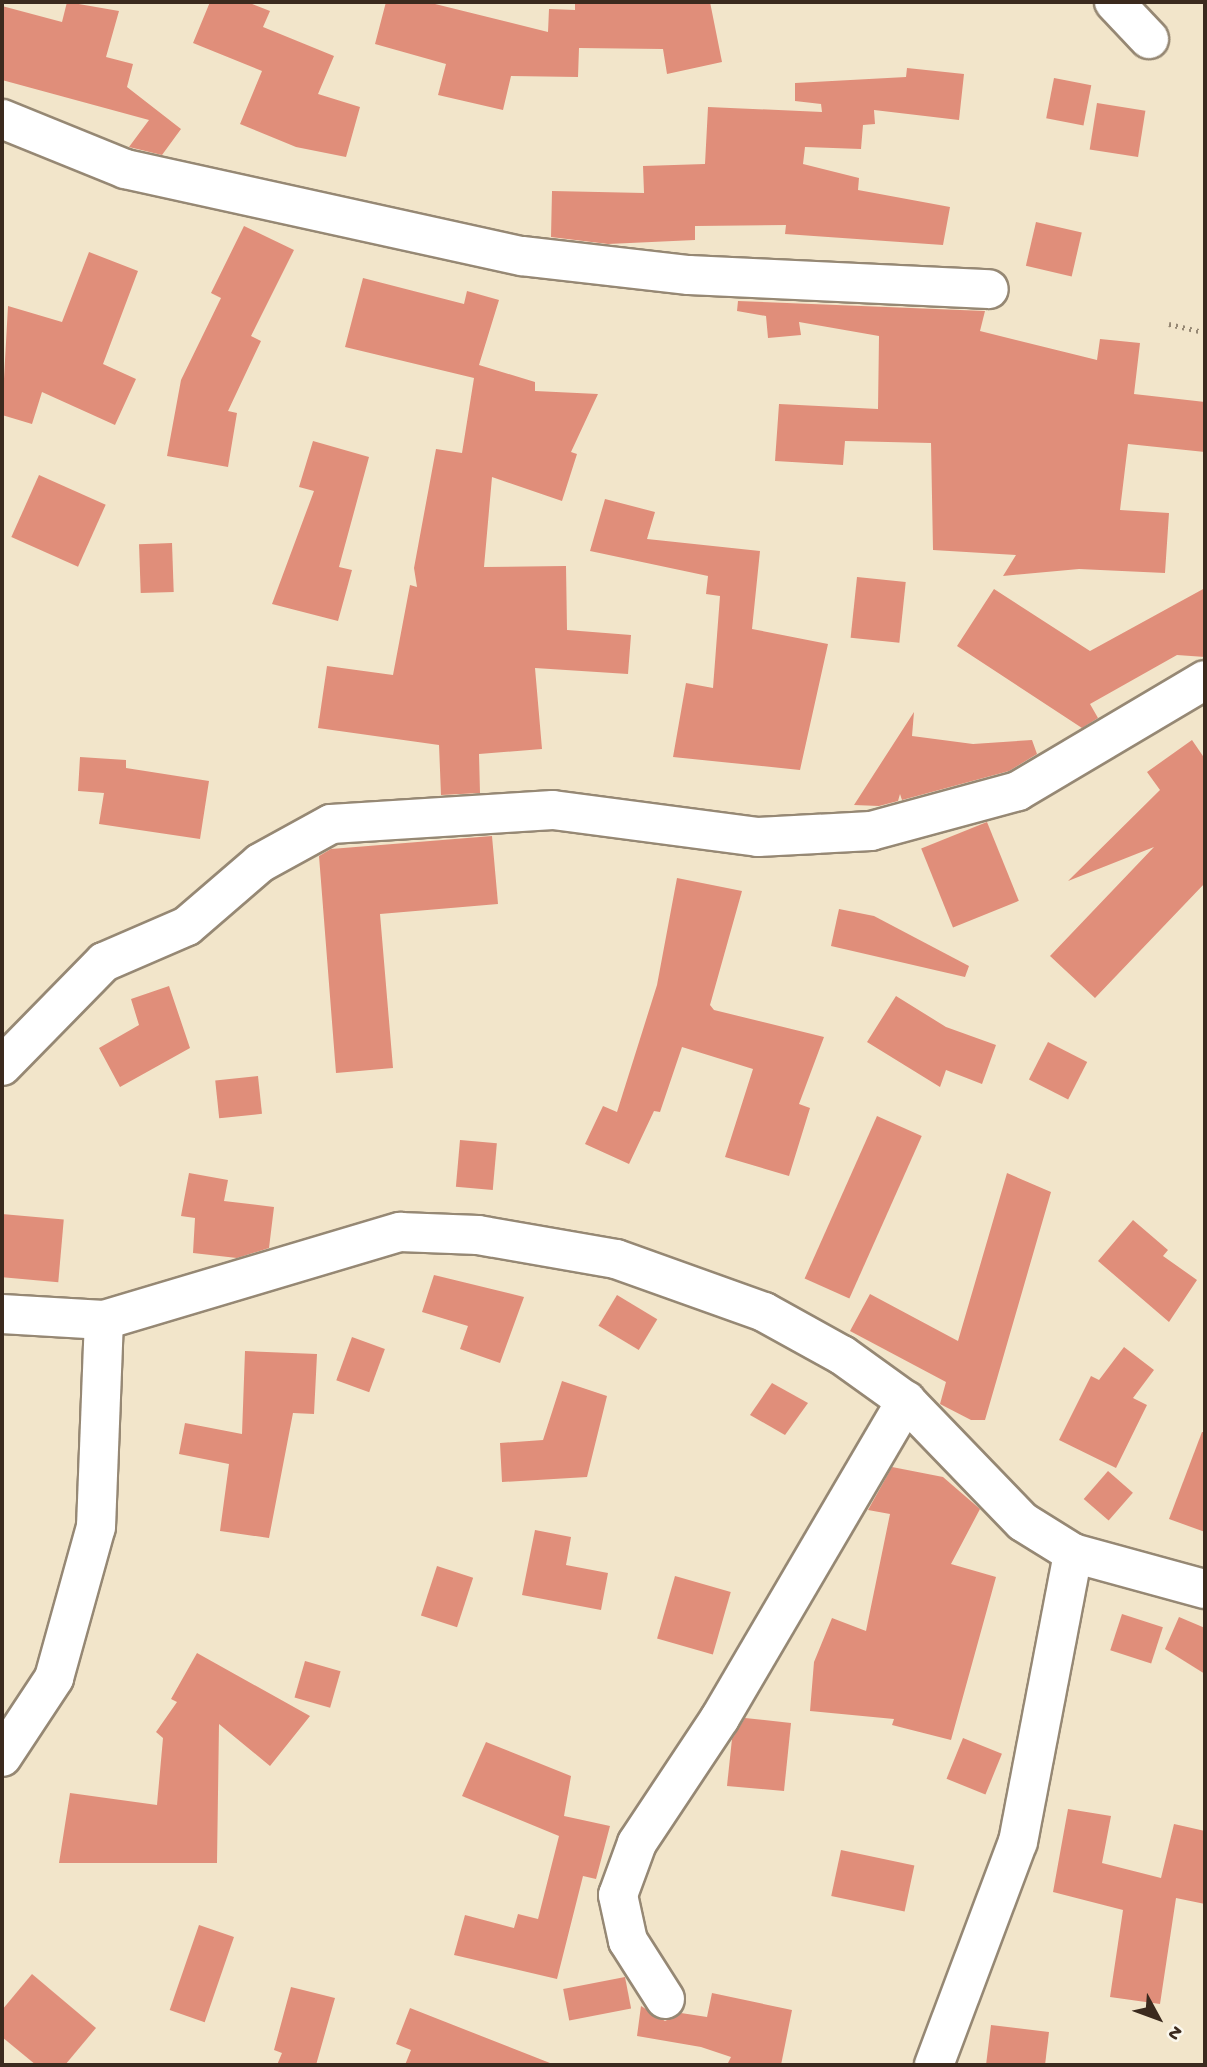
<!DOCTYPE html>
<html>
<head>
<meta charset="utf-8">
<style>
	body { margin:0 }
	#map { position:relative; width:1207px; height:2067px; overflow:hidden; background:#f2e5ca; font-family:"Gochi Hand",sans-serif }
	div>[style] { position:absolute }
	.building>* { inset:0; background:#e08e7a; transform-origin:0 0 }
	.path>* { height:4.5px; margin-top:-2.25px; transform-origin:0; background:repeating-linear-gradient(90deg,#968874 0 2px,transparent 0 7px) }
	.roads { filter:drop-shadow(2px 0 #968874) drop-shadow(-2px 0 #968874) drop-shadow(0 2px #968874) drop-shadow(0 -2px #968874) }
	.minor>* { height:38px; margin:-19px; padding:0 19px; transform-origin:19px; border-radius:19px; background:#fff }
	span { translate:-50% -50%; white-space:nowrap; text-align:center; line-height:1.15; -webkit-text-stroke:6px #fbf7ec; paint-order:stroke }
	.frame { position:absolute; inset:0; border:4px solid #3b2a1e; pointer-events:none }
	.north { position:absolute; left:1123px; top:1983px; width:70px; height:70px; -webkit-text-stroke:5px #fbf7ec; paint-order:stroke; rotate:131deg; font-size:19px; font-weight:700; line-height:28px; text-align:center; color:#3b2a1e }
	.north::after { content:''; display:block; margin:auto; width:24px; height:32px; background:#3b2a1e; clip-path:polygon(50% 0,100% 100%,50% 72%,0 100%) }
</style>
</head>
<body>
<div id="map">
	<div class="building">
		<i style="clip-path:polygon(67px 2px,119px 11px,106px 57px,133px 64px,127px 87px,181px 129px,162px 155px,129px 147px,149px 120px,2px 80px,2px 6px,62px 22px)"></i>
		<i style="clip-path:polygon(210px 2px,247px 2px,270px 11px,263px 27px,334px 56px,318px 94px,360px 107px,346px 157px,296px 147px,240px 124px,262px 71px,193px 43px)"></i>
		<i style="clip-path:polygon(386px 2px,427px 2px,548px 32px,549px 9px,575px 10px,575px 2px,710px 2px,722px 62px,667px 74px,663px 49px,579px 48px,578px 77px,511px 76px,503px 110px,438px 95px,446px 64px,375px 44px)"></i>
		<i style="clip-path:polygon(907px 68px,964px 74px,959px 120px,874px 110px,875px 124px,863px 125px,861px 149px,805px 147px,803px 164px,859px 178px,858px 190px,950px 207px,943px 245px,785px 234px,786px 225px,695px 226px,695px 240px,608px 244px,551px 237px,552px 191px,644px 193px,643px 166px,705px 164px,708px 107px,822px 112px,821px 104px,795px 101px,795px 83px,906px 77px)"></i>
		<i style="left:1054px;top:78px;width:38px;height:41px;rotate:11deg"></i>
		<i style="left:1097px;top:103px;width:49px;height:47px;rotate:9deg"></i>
		<i style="left:1036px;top:222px;width:47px;height:45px;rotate:13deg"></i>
		<i style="clip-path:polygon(244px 226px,294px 250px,251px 336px,261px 341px,228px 411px,237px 413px,228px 467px,167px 456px,181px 380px,221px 298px,211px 293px)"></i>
		<i style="clip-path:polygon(89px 252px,138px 271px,103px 364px,136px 379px,115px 425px,42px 392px,32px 424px,2px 415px,8px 306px,62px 322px)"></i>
		<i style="clip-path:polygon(363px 278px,464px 304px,467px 291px,499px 300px,479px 365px,535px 382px,535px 391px,598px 394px,571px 452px,577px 454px,562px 501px,492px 477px,484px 567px,566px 566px,567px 630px,631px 635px,628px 674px,535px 668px,542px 749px,479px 754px,480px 793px,441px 795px,439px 745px,318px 728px,327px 666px,393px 675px,410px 585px,417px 587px,414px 568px,436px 449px,462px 453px,474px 378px,345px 347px)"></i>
		<i style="clip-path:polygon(738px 301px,985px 311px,980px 331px,1097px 360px,1100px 339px,1140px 343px,1134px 394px,1205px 402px,1205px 452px,1128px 444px,1120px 510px,1169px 513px,1165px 573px,1079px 569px,1003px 576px,1016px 555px,933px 550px,931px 443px,845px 441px,843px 465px,775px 461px,779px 404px,878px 409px,879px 336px,799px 322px,801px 335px,768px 338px,766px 316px,737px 311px)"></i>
		<i style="clip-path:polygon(313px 441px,369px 457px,339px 567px,352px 570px,338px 621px,272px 604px,314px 491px,299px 487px)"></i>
		<i style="left:39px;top:475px;width:73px;height:68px;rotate:24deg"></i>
		<i style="clip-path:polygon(605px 499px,655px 512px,647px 539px,760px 551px,752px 629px,828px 644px,800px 770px,673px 757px,686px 683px,713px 688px,720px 596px,706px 594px,708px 576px,590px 551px)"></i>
		<i style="left:172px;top:543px;width:49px;height:33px;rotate:88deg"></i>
		<i style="left:857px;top:577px;width:49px;height:61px;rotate:6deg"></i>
		<i style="clip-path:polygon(1205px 588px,1205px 657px,1177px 655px,1090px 704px,1098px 718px,1082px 728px,957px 646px,994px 589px,1090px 651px)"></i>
		<i style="clip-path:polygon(914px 712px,912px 736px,973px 744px,1032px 740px,1037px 754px,1009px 771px,902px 800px,900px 794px,898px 801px,879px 806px,854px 805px)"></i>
		<i style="clip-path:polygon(1192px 740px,1205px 759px,1205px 883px,1095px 998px,1050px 956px,1154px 847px,1068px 881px,1160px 790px,1147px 772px)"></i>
		<i style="clip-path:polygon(80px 757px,126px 760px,126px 768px,209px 781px,200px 839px,99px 824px,104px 793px,78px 791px)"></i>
		<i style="left:987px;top:822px;width:85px;height:71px;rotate:68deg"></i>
		<i style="clip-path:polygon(492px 836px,498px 904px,380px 914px,393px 1068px,336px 1073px,319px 856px,331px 849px)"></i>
		<i style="clip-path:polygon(677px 878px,742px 891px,710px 1005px,714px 1010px,824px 1037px,799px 1104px,810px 1108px,789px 1176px,725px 1157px,753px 1069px,682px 1047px,660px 1112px,654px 1111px,629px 1164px,585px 1144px,603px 1106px,617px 1112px,657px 985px)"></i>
		<i style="clip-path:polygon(839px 909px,874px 916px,969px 966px,965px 977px,831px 946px)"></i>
		<i style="clip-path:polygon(169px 986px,190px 1048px,120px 1087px,99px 1048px,139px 1025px,131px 999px)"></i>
		<i style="clip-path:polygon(896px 996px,946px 1027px,996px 1045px,982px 1084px,946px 1070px,940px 1087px,867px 1042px)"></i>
		<i style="left:1048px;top:1042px;width:44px;height:42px;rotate:27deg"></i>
		<i style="left:258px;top:1076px;width:38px;height:43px;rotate:84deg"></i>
		<i style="left:877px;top:1116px;width:49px;height:178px;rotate:24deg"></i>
		<i style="left:460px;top:1140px;width:37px;height:47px;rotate:5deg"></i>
		<i style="clip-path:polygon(189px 1173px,228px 1180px,224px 1201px,274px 1207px,269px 1248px,237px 1258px,193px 1253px,195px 1218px,181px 1216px)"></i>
		<i style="clip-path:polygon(1007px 1173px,1051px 1192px,985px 1420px,971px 1420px,940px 1404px,946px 1382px,850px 1331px,870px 1294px,958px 1341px)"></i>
		<i style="left:2px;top:1214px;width:62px;height:63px;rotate:5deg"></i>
		<i style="clip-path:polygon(1133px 1220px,1168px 1250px,1163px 1256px,1197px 1280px,1169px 1322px,1098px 1261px)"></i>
		<i style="clip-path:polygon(434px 1275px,524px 1297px,500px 1363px,460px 1349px,468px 1326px,422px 1312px)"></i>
		<i style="left:617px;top:1295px;width:47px;height:36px;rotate:31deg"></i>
		<i style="left:352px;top:1337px;width:35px;height:46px;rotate:20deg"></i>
		<i style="clip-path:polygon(1124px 1347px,1154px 1370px,1133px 1398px,1147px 1405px,1116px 1468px,1059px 1440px,1091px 1376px,1099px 1380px)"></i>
		<i style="clip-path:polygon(245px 1351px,317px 1354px,314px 1414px,293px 1413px,269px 1538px,220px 1531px,229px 1464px,179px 1454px,185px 1423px,242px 1434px)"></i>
		<i style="clip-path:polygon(562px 1381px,607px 1396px,587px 1477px,502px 1482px,500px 1443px,543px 1440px)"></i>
		<i style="clip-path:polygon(772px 1383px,808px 1403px,785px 1435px,750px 1415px)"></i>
		<i style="clip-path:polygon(1202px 1432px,1205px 1432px,1205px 1532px,1169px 1519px)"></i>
		<i style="clip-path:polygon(892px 1467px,943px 1477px,980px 1509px,951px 1564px,996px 1577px,951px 1740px,892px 1725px,894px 1719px,810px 1711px,814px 1662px,832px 1618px,866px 1631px,890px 1514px,868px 1510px)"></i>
		<i style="left:1108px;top:1471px;width:33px;height:37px;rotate:41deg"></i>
		<i style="clip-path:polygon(535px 1530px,571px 1537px,566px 1565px,608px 1573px,601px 1610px,522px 1595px)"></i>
		<i style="left:437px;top:1566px;width:38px;height:52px;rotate:18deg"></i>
		<i style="left:675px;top:1576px;width:58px;height:65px;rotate:16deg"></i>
		<i style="left:1122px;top:1614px;width:43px;height:38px;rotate:18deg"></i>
		<i style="clip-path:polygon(1179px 1617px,1205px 1628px,1205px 1674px,1165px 1649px)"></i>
		<i style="clip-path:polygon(197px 1653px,310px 1716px,270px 1766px,219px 1724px,217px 1863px,59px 1863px,70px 1793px,157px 1805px,163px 1738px,156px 1732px,177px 1702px,171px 1699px)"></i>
		<i style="left:305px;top:1661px;width:37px;height:38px;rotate:16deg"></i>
		<i style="clip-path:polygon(745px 1718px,791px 1723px,784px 1791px,727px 1786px,732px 1739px)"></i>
		<i style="left:963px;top:1738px;width:42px;height:44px;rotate:22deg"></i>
		<i style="clip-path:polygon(486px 1742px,571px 1776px,564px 1816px,610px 1826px,596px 1879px,583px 1876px,557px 1979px,454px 1955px,465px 1915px,514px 1928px,518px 1914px,538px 1919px,559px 1836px,462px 1796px)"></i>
		<i style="clip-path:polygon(1068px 1809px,1111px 1816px,1102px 1863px,1161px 1878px,1174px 1824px,1205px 1831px,1205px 1904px,1176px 1898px,1160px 2004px,1110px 1997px,1123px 1910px,1053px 1892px)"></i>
		<i style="left:841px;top:1850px;width:75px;height:47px;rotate:12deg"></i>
		<i style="left:199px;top:1925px;width:37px;height:90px;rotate:19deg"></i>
		<i style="clip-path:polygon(32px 1974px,96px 2028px,65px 2065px,36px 2065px,2px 2037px,2px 2010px)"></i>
		<i style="left:625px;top:1977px;width:32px;height:63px;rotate:79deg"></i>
		<i style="clip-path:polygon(291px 1987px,335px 1998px,316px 2065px,277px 2065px,282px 2053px,274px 2050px)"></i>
		<i style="clip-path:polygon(712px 1993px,792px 2010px,781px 2065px,727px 2065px,731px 2057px,701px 2047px,637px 2036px,641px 2006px,665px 2021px,681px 2013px,707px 2017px)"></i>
		<i style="clip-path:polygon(410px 2008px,550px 2063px,550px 2065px,405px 2065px,411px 2050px,396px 2044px)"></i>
		<i style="clip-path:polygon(991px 2025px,1049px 2032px,1045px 2065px,986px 2065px)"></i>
	</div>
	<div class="path">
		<i style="left:1169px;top:324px;width:37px;rotate:13deg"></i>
	</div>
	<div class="roads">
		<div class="minor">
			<i style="left:1114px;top:2px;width:51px;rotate:46.6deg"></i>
			<i style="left:2px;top:119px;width:133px;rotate:22.1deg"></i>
			<i style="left:125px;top:169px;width:406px;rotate:12.4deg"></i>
			<i style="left:522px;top:256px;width:168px;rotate:6.5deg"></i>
			<i style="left:689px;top:275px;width:300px;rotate:2.7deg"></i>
			<i style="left:2px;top:1066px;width:146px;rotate:-45.6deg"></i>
			<i style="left:104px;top:962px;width:90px;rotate:-23.4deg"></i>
			<i style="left:187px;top:926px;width:96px;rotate:-40.8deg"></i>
			<i style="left:260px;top:863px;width:81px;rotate:-28.8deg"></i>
			<i style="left:331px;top:824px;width:222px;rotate:-3.6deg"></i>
			<i style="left:553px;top:810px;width:207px;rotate:7.5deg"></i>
			<i style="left:758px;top:837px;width:113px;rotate:-3deg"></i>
			<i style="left:871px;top:831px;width:152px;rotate:-15.2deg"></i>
			<i style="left:1018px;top:791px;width:217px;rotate:-30.7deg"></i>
			<i style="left:2px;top:1314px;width:102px;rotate:3.4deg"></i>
			<i style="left:104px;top:1320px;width:309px;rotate:-16.6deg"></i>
			<i style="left:400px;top:1232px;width:78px;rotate:2.2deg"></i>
			<i style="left:478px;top:1235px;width:140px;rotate:9.9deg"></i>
			<i style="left:616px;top:1259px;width:157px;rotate:19.7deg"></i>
			<i style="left:764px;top:1312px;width:89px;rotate:28.9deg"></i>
			<i style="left:842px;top:1355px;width:79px;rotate:35.7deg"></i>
			<i style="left:906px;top:1401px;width:168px;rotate:46deg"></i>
			<i style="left:1023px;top:1522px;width:59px;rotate:31.8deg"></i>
			<i style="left:1073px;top:1553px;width:137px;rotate:15.3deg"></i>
			<i style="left:2px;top:1757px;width:95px;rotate:-56.6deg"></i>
			<i style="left:54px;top:1678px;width:157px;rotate:-74.5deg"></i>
			<i style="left:96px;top:1527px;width:207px;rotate:-87.8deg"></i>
			<i style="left:665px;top:1999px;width:69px;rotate:-122.5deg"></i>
			<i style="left:628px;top:1941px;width:47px;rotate:-102.3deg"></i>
			<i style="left:618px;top:1895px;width:55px;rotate:-69.9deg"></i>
			<i style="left:637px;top:1843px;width:150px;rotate:-56.4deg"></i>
			<i style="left:720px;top:1718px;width:368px;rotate:-59.6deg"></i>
			<i style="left:934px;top:2065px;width:238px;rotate:-69.4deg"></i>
			<i style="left:1018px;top:1842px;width:294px;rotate:-79.2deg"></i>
		</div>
	</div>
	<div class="frame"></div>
	<div class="north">N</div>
</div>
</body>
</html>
